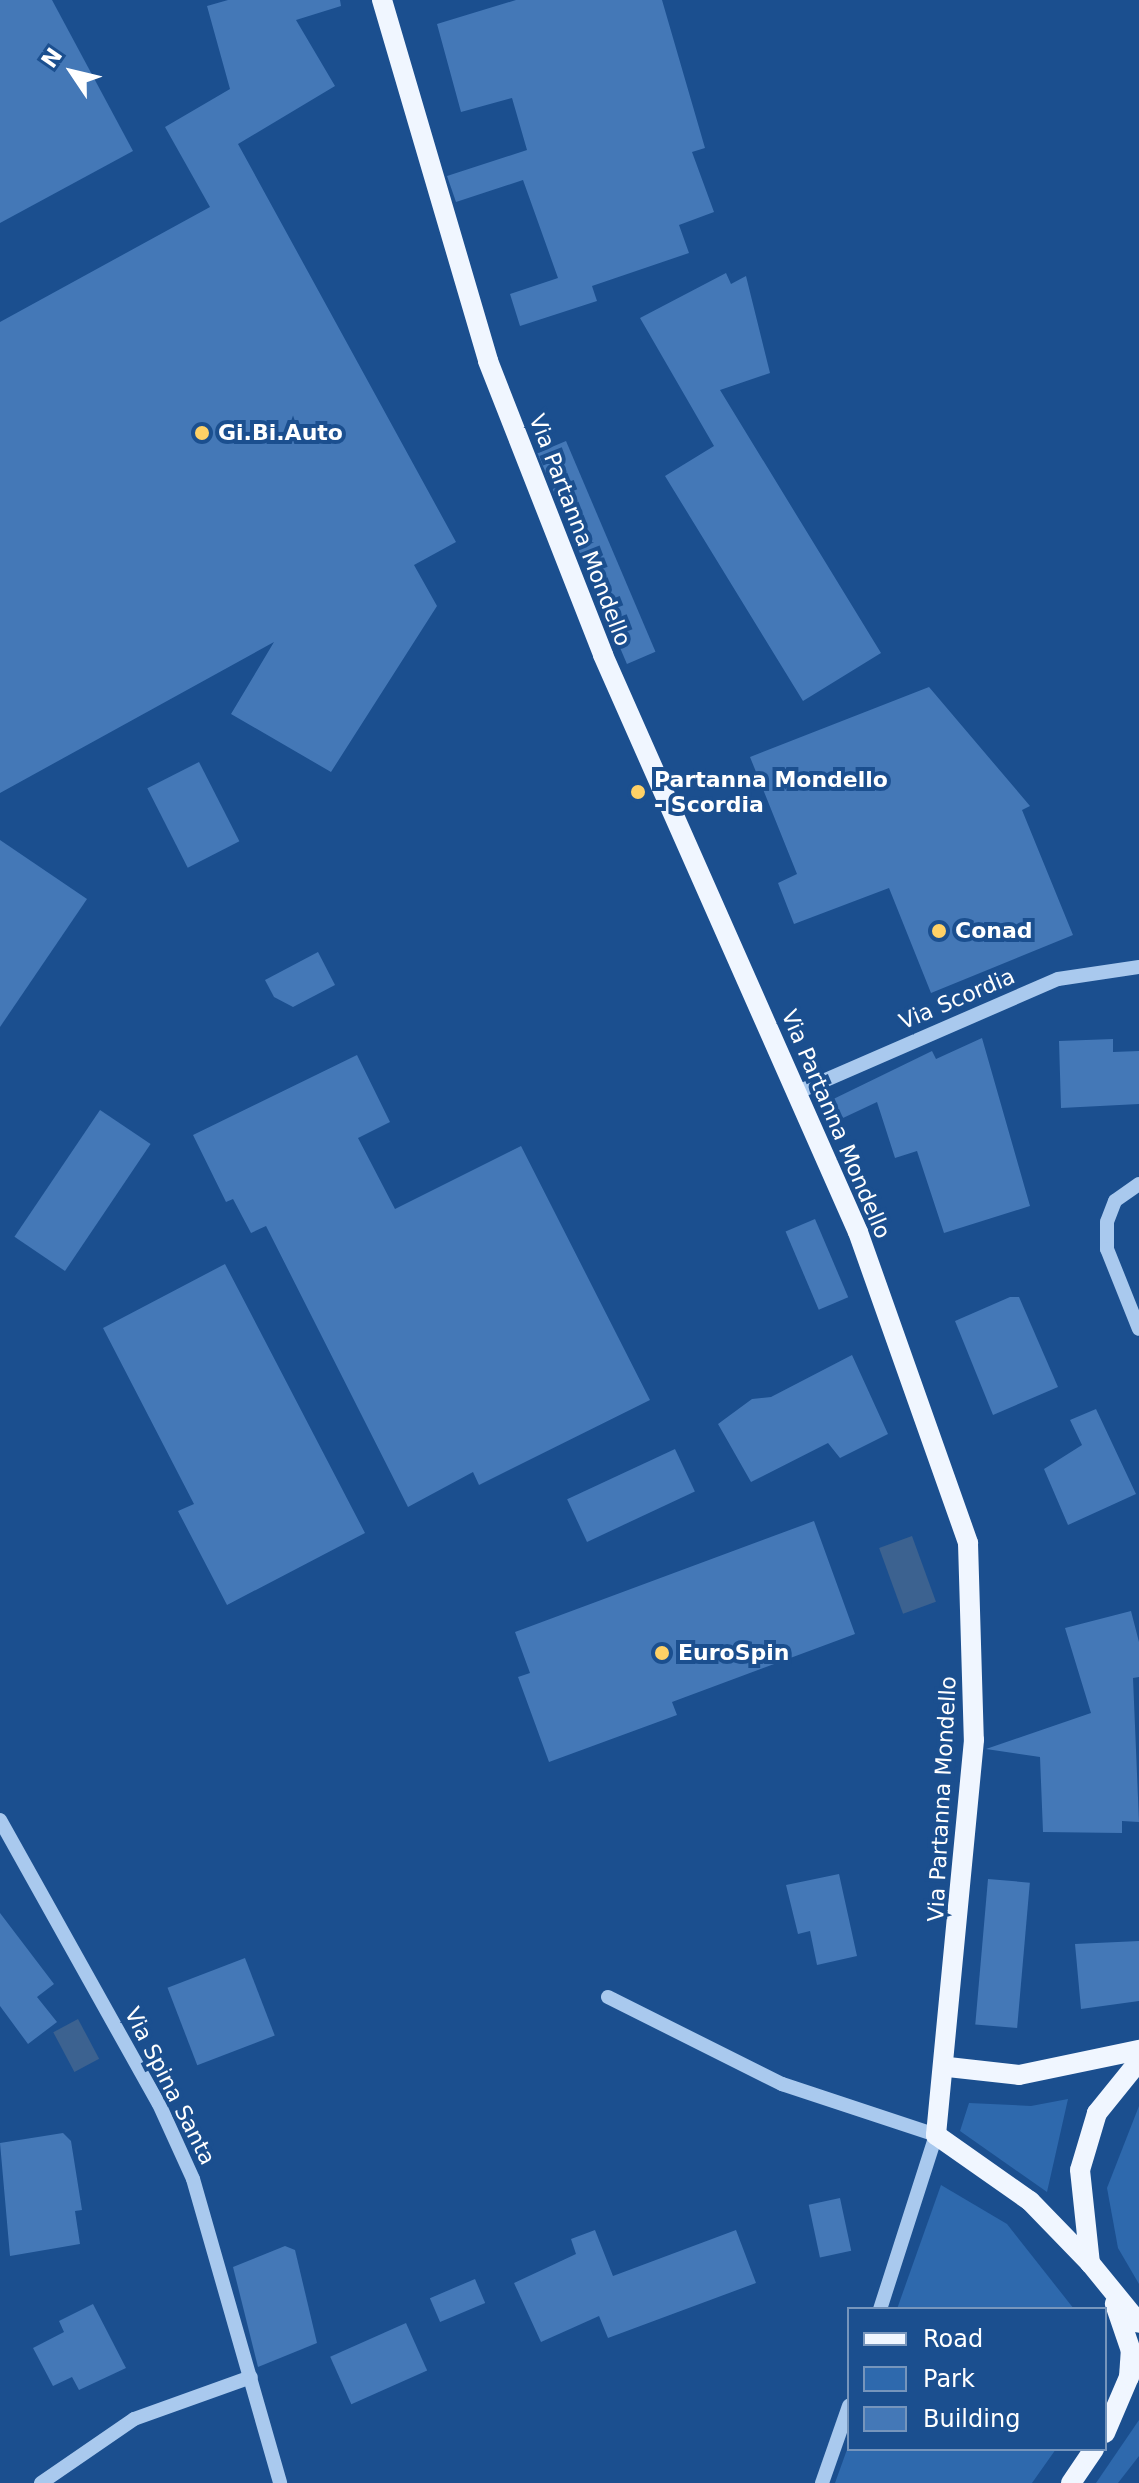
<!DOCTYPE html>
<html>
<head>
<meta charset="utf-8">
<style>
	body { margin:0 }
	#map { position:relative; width:1139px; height:2483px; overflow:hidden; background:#1b4f8f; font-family:"DejaVu Sans",sans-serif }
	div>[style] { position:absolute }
	.green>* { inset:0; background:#2e69ad }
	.water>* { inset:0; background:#3c6290; transform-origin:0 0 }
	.building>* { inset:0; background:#4478b7; transform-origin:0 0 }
	.minor>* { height:14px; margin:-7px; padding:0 7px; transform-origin:7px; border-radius:7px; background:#a9c9ee }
	.major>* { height:20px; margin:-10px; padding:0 10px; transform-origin:10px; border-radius:10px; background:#f0f6ff }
	.dots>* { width:22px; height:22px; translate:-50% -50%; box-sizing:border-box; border:4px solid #1b4f8f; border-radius:50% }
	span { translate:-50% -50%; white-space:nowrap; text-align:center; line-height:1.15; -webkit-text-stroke:8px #1b4f8f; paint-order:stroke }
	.poi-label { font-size:22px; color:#fff; font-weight:700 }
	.left { translate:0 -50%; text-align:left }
	.street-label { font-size:22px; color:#fff }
	.legend { position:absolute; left:847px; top:2307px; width:260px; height:144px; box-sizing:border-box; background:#1b4f8f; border:2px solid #7695bc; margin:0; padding:10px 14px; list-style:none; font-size:24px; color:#fff }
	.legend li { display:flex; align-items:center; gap:16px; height:40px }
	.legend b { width:40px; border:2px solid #7695bc }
	.north { position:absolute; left:32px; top:32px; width:80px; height:80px; -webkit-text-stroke:6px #1b4f8f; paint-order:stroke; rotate:305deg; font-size:22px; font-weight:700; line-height:32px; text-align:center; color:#fff }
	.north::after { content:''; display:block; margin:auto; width:28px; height:36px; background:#fff; clip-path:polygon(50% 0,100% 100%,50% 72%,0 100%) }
</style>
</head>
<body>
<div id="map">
	<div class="green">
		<i style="clip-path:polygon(1068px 2099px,1047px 2192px,960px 2131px,969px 2103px,1031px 2106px)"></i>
		<i style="clip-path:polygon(1139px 2106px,1139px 2284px,1118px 2248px,1107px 2188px)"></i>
		<i style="clip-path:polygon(941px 2185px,1007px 2224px,1074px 2309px,897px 2309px)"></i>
		<i style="clip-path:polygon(1139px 2420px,1139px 2456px,1118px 2483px,1096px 2483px)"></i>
		<i style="clip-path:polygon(849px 2444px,849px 2449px,1056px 2449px,1032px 2483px,835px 2483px)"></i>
	</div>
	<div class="water">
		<i style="left:912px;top:1536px;width:70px;height:35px;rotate:70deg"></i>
		<i style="left:78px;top:2019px;width:45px;height:28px;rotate:62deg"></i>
	</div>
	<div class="building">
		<i style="clip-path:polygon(0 0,52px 0,133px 151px,0 223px)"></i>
		<i style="clip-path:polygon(228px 0,340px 0,341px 6px,296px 20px,335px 86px,238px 144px,456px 542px,414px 565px,437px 606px,331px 772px,231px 714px,274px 642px,0 793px,0 322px,210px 207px,165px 127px,230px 89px,207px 6px)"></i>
		<i style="clip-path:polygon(516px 0,662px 0,705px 148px,692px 152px,714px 212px,679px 225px,689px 253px,592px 286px,597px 301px,520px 326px,510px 294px,558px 278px,523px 180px,456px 202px,447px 176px,527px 150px,512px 98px,461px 112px,437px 24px)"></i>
		<i style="clip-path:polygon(726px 273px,731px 284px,746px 276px,770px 373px,720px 390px,881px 653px,803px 701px,665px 476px,714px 446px,640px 318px)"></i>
		<i style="left:566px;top:441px;width:229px;height:31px;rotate:67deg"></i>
		<i style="clip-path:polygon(929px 687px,1030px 806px,1022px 810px,1073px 935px,931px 993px,889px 888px,794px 924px,778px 883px,797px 874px,750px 757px)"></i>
		<i style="left:199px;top:762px;width:89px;height:58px;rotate:63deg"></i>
		<i style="clip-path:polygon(0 840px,87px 899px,0 1027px)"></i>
		<i style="clip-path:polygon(318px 952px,335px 985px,293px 1007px,274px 997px,265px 980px)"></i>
		<i style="clip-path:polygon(982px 1038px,1030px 1206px,944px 1233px,917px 1151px,895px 1158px,877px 1102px,826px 1126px,817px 1107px,932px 1051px,936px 1059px)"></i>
		<i style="clip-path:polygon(1113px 1039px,1113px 1052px,1139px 1051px,1139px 1104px,1061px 1108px,1059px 1041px)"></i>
		<i style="clip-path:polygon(357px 1055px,390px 1122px,358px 1138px,395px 1209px,521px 1146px,650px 1400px,479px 1485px,473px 1472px,408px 1507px,266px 1226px,251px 1233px,233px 1199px,226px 1202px,193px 1135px)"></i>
		<i style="left:100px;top:1110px;width:61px;height:153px;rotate:34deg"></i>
		<i style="left:815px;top:1219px;width:85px;height:32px;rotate:67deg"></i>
		<i style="clip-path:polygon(225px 1264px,365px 1533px,227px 1605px,178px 1511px,194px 1504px,103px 1328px)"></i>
		<i style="clip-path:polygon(1010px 1297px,1019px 1297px,1058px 1387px,993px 1415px,955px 1321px)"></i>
		<i style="clip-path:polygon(852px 1355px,888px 1434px,840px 1458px,828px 1443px,751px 1482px,718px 1424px,752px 1399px,771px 1397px)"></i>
		<i style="clip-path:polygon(1096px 1409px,1136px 1494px,1068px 1525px,1044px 1469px,1082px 1445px,1070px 1420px)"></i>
		<i style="left:675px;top:1449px;width:47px;height:119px;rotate:65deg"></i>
		<i style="clip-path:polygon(814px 1521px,855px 1634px,672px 1702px,677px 1715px,549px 1762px,518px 1677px,530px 1673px,515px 1632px)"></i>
		<i style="clip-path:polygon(1131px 1611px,1139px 1642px,1139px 1677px,1133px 1678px,1139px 1822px,1122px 1821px,1122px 1833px,1043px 1832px,1040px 1757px,986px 1749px,1091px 1713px,1065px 1628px)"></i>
		<i style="clip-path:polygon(839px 1874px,857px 1956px,817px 1965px,810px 1931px,798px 1934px,786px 1885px)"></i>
		<i style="left:988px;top:1879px;width:42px;height:146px;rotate:5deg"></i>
		<i style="clip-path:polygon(0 1913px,54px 1984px,37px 1997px,57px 2022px,28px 2044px,0 2006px)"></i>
		<i style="clip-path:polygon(1139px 1941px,1139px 2001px,1081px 2009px,1075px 1944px)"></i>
		<i style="left:245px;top:1958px;width:83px;height:83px;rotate:69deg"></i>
		<i style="clip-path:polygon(63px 2133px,71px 2141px,82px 2210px,75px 2211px,80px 2244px,10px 2256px,0 2143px)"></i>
		<i style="left:840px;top:2198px;width:54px;height:32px;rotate:78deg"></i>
		<i style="clip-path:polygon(595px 2230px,613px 2276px,736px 2230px,756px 2283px,608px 2338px,599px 2316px,541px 2342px,514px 2283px,576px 2254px,571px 2239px)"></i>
		<i style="clip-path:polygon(285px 2246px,295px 2250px,317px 2343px,258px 2367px,233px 2267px)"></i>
		<i style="left:475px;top:2279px;width:26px;height:49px;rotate:67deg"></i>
		<i style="clip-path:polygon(93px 2304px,126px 2368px,79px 2390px,72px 2377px,53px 2386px,33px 2348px,64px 2332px,59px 2321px)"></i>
		<i style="left:406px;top:2323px;width:52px;height:83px;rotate:66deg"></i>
	</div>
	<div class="minor">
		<i style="left:798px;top:1092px;width:283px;rotate:-23.5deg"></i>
		<i style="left:1058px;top:979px;width:82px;rotate:-8.4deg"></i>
		<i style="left:1139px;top:1184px;width:29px;rotate:145deg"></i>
		<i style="left:1115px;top:1201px;width:22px;rotate:111deg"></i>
		<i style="left:1107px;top:1222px;width:27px;rotate:90deg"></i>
		<i style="left:1107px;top:1249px;width:86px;rotate:68.2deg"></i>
		<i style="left:0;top:1820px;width:325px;rotate:60.8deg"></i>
		<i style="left:159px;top:2104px;width:82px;rotate:65.6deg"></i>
		<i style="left:193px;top:2179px;width:316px;rotate:74deg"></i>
		<i style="left:608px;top:1997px;width:195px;rotate:26.6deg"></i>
		<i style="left:782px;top:2084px;width:162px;rotate:18.3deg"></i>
		<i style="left:936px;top:2135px;width:183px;rotate:107.8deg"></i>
		<i style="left:41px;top:2483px;width:113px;rotate:-34.5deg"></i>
		<i style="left:134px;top:2419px;width:124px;rotate:-19.7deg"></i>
		<i style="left:822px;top:2483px;width:82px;rotate:-70.7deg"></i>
	</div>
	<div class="major">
		<i style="left:382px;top:0;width:376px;rotate:73.6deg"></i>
		<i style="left:488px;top:361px;width:316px;rotate:68.6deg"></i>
		<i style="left:603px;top:655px;width:631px;rotate:66.16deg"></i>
		<i style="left:858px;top:1232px;width:330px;rotate:70.5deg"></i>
		<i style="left:968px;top:1543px;width:197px;rotate:88.3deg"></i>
		<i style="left:974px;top:1740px;width:397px;rotate:95.5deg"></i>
		<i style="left:936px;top:2135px;width:115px;rotate:35.1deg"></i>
		<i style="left:1030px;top:2201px;width:86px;rotate:45.9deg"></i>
		<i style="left:1139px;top:2061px;width:67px;rotate:128.9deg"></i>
		<i style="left:1097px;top:2113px;width:59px;rotate:106.6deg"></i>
		<i style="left:1080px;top:2170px;width:94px;rotate:83.9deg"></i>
		<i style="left:1090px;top:2263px;width:77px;rotate:50.8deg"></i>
		<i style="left:948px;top:2067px;width:71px;rotate:6.4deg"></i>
		<i style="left:1019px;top:2075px;width:123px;rotate:-11.8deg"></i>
		<i style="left:1105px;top:2433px;width:61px;rotate:-66.8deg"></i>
		<i style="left:1129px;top:2377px;width:26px;rotate:-86deg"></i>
		<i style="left:1131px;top:2351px;width:50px;rotate:-108.8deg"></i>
		<i style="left:1071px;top:2483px;width:41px;rotate:-55.9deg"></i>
	</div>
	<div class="dots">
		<i style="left:202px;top:433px;background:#ffd166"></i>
		<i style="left:638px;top:792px;background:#ffd166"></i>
		<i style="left:939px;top:931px;background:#ffd166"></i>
		<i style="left:662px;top:1653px;background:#ffd166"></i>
	</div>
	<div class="poi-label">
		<span class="left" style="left:218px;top:433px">Gi.Bi.Auto</span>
		<span class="left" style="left:654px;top:792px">Partanna Mondello<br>- Scordia</span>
		<span class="left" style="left:955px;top:931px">Conad</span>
		<span class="left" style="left:678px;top:1653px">EuroSpin</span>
	</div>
	<div class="street-label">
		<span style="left:580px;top:530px;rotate:69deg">Via Partanna Mondello</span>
		<span style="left:957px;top:999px;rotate:-23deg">Via Scordia</span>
		<span style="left:836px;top:1124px;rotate:67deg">Via Partanna Mondello</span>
		<span style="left:942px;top:1799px;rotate:-87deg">Via Partanna Mondello</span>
		<span style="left:170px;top:2086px;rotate:63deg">Via Spina Santa</span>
	</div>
	<ul class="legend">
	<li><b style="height:10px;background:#f0f6ff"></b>Road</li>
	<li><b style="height:22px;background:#2e69ad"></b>Park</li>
	<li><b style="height:22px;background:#4478b7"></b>Building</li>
	</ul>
	<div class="north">N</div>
</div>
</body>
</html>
